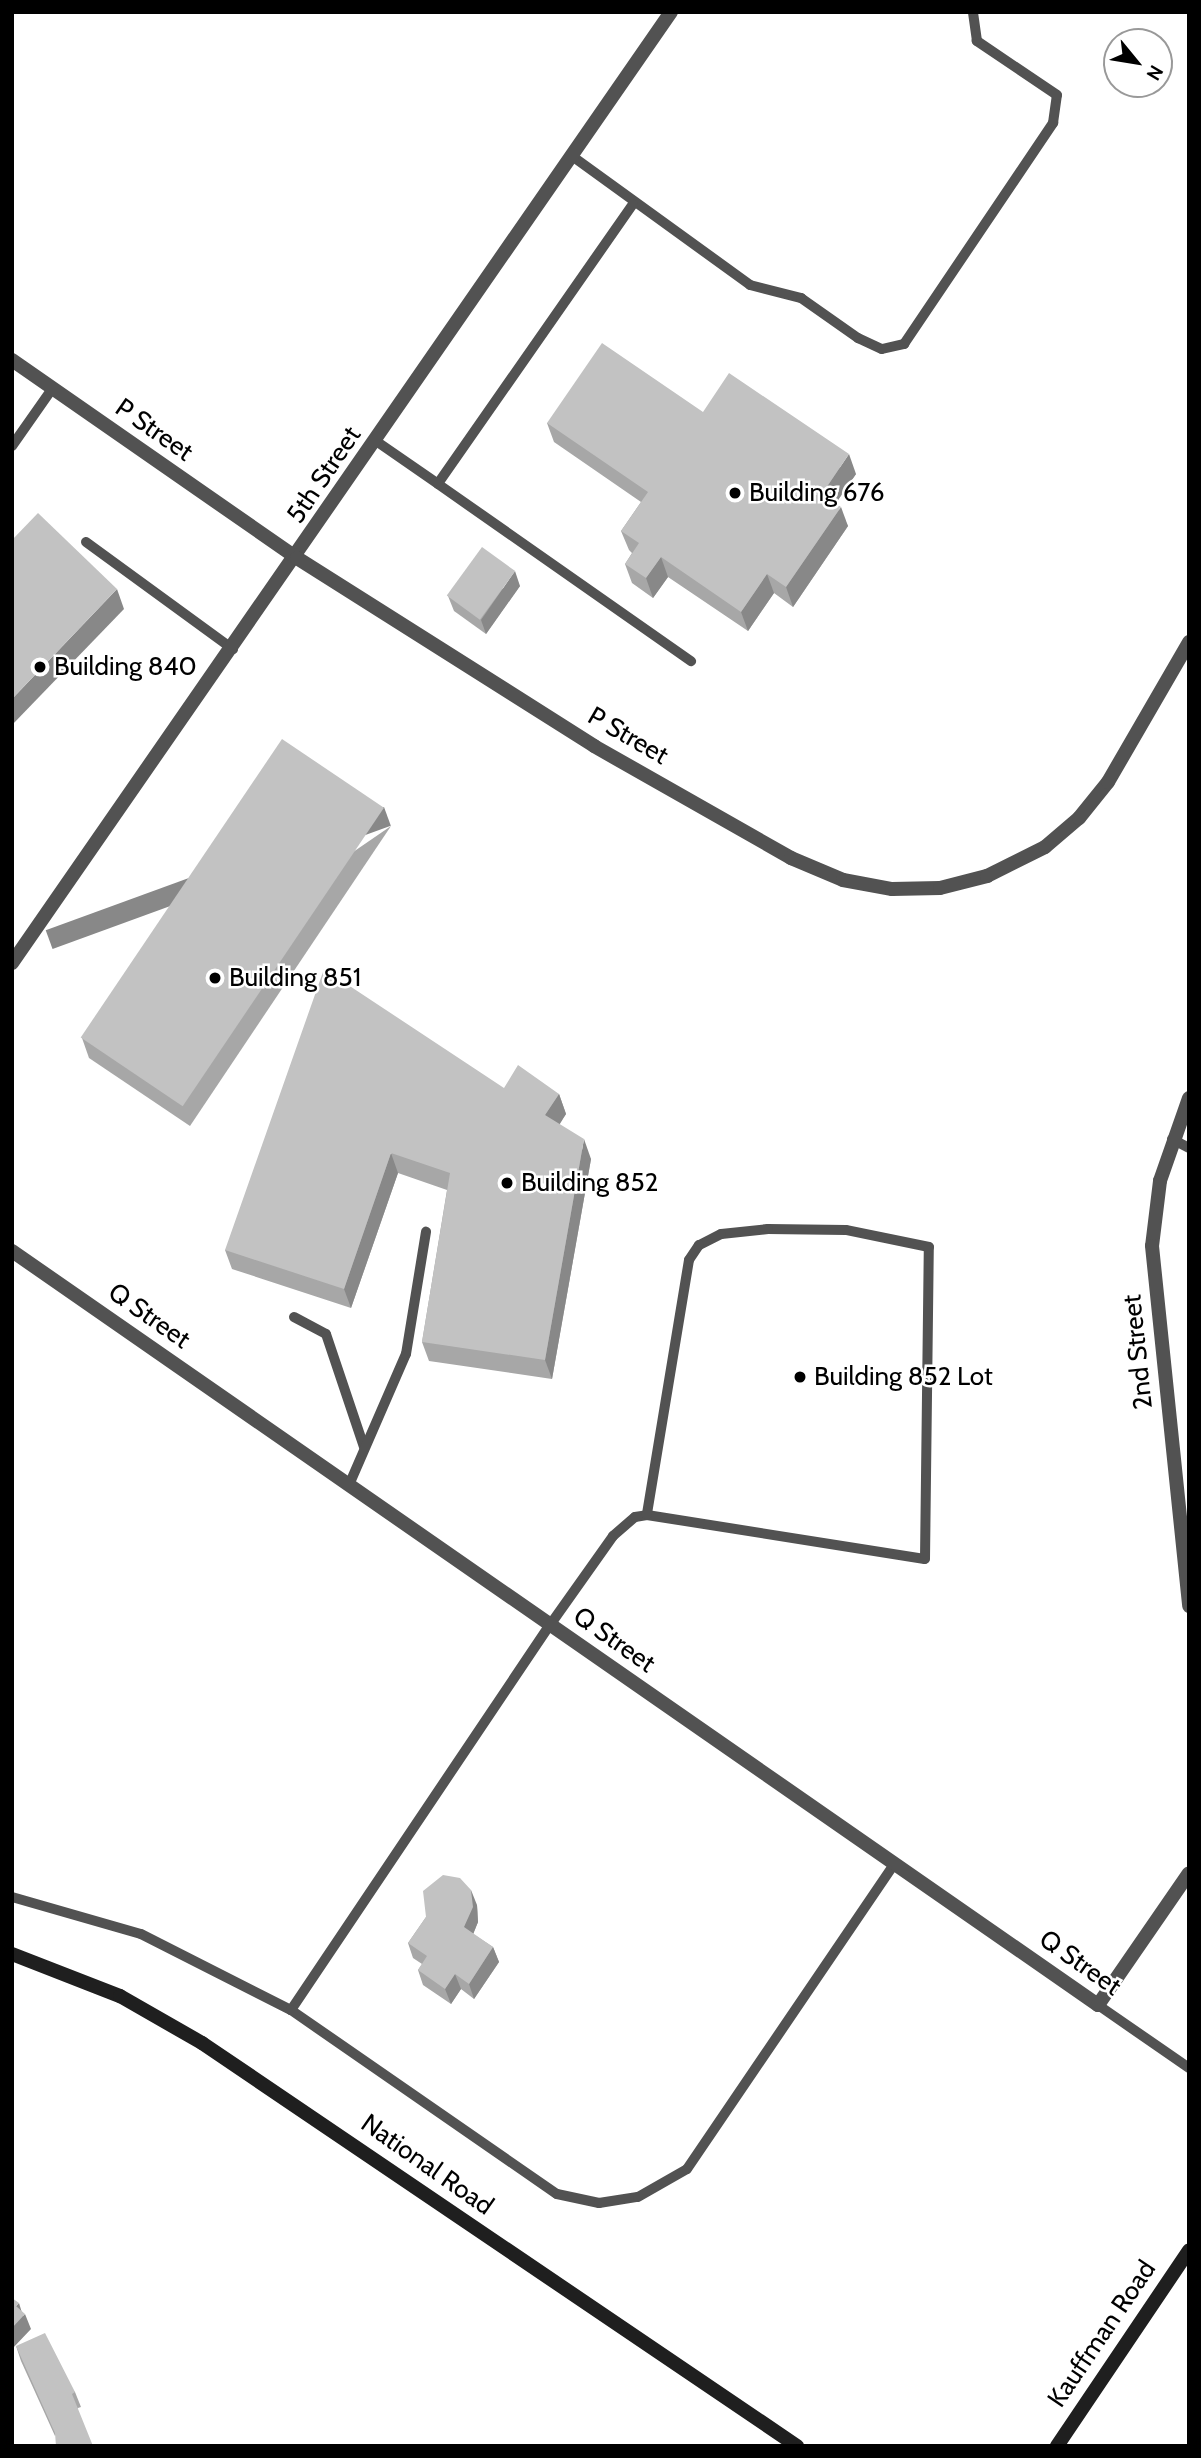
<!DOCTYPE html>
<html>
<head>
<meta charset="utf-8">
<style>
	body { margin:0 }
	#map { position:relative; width:1201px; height:2458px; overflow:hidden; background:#fff; font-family:Cabin,sans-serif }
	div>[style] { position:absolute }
	.service>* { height:10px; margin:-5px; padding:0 5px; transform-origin:5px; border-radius:5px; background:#525252 }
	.minor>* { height:14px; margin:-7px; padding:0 7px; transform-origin:7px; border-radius:7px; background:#525252 }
	.tertiary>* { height:14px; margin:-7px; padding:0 7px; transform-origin:7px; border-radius:7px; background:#525252 }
	.secondary>* { height:14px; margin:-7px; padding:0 7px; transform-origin:7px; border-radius:7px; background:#1f1f1f }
	.wall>* { inset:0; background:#a7a7a7 }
	.shaded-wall>* { inset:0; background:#888; transform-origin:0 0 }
	.building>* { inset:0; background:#c2c2c2; transform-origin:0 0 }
	.dots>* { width:19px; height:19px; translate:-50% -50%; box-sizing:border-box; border:4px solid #fff; border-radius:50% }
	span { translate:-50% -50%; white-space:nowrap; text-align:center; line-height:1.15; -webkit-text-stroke:5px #fff; paint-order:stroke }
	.street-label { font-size:26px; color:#000 }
	.poi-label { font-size:26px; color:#000 }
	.left { translate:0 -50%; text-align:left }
	.frame { position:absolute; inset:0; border:14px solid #000; pointer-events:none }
	.north { position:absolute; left:1103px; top:28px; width:70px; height:70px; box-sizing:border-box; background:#fff; border:2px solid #999; border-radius:50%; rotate:120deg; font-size:19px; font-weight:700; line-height:28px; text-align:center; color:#000 }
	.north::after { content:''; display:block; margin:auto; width:24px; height:32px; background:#000; clip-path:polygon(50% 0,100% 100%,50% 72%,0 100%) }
</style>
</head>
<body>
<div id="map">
	<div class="service">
		<i style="left:572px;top:156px;width:220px;rotate:35.9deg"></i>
		<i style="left:750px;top:285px;width:53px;rotate:14.3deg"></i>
		<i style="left:801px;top:298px;width:70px;rotate:35.1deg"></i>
		<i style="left:858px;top:338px;width:26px;rotate:25deg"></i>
		<i style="left:882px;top:349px;width:23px;rotate:-13deg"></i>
		<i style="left:904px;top:344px;width:267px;rotate:-56deg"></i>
		<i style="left:1053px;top:123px;width:28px;rotate:-82deg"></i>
		<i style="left:1057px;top:95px;width:97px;rotate:-146deg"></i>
		<i style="left:977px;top:41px;width:29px;rotate:-98deg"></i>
		<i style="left:633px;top:204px;width:341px;rotate:124.9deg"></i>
		<i style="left:438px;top:484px;width:309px;rotate:35deg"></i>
		<i style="left:376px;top:441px;width:75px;rotate:34.7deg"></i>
		<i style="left:12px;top:446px;width:70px;rotate:-54.9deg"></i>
		<i style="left:86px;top:542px;width:182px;rotate:36.1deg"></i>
		<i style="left:1172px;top:1139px;width:19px;rotate:28deg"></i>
		<i style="left:294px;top:1317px;width:36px;rotate:28deg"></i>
		<i style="left:326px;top:1334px;width:119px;rotate:71.4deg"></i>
		<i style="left:349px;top:1485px;width:143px;rotate:-66.5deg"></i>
		<i style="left:406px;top:1354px;width:124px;rotate:-80.7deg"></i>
		<i style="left:12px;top:1897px;width:134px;rotate:16deg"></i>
		<i style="left:141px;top:1934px;width:168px;rotate:26.9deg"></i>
		<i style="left:291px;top:2010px;width:464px;rotate:-56.1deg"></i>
		<i style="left:550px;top:1625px;width:109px;rotate:-54.7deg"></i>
		<i style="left:613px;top:1536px;width:29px;rotate:-41deg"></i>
		<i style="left:635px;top:1517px;width:12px;rotate:-9deg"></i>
		<i style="left:647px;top:1515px;width:281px;rotate:9deg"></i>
		<i style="left:925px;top:1559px;width:312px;rotate:-89.3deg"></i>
		<i style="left:929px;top:1247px;width:85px;rotate:-168.4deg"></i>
		<i style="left:846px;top:1230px;width:78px;rotate:-179.3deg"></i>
		<i style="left:768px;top:1229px;width:47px;rotate:173.9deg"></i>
		<i style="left:721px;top:1234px;width:25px;rotate:153deg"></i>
		<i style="left:699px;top:1245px;width:18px;rotate:124deg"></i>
		<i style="left:689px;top:1260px;width:258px;rotate:99.4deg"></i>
		<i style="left:1098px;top:2005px;width:111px;rotate:34.7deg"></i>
		<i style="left:291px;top:2010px;width:323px;rotate:34.7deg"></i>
		<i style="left:557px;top:2194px;width:43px;rotate:12.1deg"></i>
		<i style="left:599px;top:2203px;width:39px;rotate:-9deg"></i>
		<i style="left:638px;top:2197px;width:56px;rotate:-29.7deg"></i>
		<i style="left:687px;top:2169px;width:369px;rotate:-55.8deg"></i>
	</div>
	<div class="minor">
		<i style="left:12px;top:963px;width:1157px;rotate:-55.28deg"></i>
		<i style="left:1189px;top:1098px;width:88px;rotate:109.3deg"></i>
		<i style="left:1160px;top:1181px;width:65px;rotate:97deg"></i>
		<i style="left:1152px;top:1246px;width:362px;rotate:84.1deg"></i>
		<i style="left:12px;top:1251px;width:1322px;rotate:34.77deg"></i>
		<i style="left:1098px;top:2005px;width:160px;rotate:-55.4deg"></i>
	</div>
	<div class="tertiary">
		<i style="left:12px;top:360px;width:347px;rotate:34.8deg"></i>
		<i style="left:297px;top:558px;width:352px;rotate:32.3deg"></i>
		<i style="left:594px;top:746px;width:227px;rotate:29.6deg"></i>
		<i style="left:791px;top:858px;width:56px;rotate:22.9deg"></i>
		<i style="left:843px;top:880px;width:50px;rotate:10.4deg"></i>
		<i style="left:892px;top:889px;width:48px;rotate:-1.2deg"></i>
		<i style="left:940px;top:888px;width:49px;rotate:-14.3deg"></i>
		<i style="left:987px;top:876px;width:65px;rotate:-26.6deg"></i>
		<i style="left:1045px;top:847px;width:45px;rotate:-40.5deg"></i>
		<i style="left:1079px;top:818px;width:46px;rotate:-51.1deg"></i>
		<i style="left:1108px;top:782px;width:162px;rotate:-59.9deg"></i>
	</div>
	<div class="secondary">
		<i style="left:12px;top:1954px;width:116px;rotate:21.3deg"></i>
		<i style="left:120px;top:1996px;width:95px;rotate:29.8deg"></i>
		<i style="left:202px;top:2043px;width:719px;rotate:34.11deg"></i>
		<i style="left:1057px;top:2446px;width:236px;rotate:-56deg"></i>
	</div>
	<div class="wall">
		<i style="clip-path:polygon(703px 412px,856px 474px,836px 503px,848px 526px,793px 607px,774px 593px,748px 631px,668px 577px,653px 598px,632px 583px,625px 564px,632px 553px,629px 550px,621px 531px,641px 502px,554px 442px,547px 423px)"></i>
		<i style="clip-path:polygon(520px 586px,486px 634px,454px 611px,448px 596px)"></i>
		<i style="clip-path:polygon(391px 826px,190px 1126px,89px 1058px,82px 1038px)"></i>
		<i style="clip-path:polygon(504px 1088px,559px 1094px,566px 1114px,559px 1124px,591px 1159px,552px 1379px,429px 1361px,422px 1342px,447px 1190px,398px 1173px,351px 1308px,232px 1269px,225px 1250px)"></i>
		<i style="clip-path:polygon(477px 1905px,478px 1922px,473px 1934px,493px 1947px,499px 1962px,474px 1999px,461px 1989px,451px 2004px,423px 1985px,418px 1970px,422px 1964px,413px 1958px,408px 1943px,426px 1917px)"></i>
		<i style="clip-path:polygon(16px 2346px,75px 2392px,81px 2407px,78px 2408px,55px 2436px,21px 2361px)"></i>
	</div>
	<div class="shaded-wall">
		<i style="clip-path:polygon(849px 454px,856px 474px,829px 513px,822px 494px)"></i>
		<i style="clip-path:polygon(841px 507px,848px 526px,793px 607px,786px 587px)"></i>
		<i style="clip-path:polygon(661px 557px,668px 577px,653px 598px,646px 578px)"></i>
		<i style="clip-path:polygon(515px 571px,520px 586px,486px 634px,481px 620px)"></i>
		<i style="clip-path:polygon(767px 574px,774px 593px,748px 631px,741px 612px)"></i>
		<i style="clip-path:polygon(117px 589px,124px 609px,12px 725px,12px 699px)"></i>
		<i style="left:384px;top:807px;width:20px;height:360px;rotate:70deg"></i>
		<i style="clip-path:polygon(559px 1094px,566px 1114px,553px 1135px,545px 1115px)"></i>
		<i style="clip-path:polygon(584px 1139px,591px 1159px,552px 1379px,545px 1360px)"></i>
		<i style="clip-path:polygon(391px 1153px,398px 1173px,351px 1308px,344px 1289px)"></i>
		<i style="clip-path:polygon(471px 1890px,477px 1905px,478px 1922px,470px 1942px,464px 1927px)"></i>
		<i style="clip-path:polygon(493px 1947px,499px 1962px,474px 1999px,469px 1984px)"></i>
		<i style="clip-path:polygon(455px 1974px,461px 1989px,451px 2004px,445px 1989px)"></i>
		<i style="clip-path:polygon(19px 2303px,23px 2316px,25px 2314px,31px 2329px,12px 2349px,12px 2328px,16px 2306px)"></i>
	</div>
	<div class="building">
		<i style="clip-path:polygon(602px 343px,703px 412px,729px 373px,849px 454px,822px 494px,841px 507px,786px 587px,767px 574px,741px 612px,661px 557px,646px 578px,625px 564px,639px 543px,621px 531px,648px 492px,547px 423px)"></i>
		<i style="clip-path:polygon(38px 513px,117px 589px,12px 699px,12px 540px)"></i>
		<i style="left:482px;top:547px;width:41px;height:60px;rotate:36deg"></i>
		<i style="left:282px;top:739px;width:123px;height:360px;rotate:34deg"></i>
		<i style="clip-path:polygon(324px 969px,504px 1088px,518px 1065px,559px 1094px,545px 1115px,584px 1139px,545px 1360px,422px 1342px,450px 1173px,391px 1153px,344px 1289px,225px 1250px)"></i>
		<i style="clip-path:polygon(443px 1875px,460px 1878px,471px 1890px,473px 1907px,464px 1927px,493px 1947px,469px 1984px,455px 1974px,445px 1989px,418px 1970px,427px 1956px,408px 1943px,426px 1917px,423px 1891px)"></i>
		<i style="clip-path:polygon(12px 2298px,19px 2303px,16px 2306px,25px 2314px,12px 2328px)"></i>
		<i style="clip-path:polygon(45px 2333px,75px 2392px,72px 2394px,93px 2446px,56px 2446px,55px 2433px,16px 2346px)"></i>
	</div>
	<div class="dots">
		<i style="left:735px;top:493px;background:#000"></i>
		<i style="left:40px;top:667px;background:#000"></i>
		<i style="left:215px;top:978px;background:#000"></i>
		<i style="left:507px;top:1183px;background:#000"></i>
		<i style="left:800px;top:1377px;background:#000"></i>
	</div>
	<div class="street-label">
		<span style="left:154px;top:430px;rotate:35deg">P Street</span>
		<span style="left:324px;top:475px;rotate:-56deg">5th Street</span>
		<span style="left:628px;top:736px;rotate:30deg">P Street</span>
		<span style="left:149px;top:1316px;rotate:35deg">Q Street</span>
		<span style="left:1138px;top:1352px;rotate:-96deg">2nd Street</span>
		<span style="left:614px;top:1640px;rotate:35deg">Q Street</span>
		<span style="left:1080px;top:1963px;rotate:35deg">Q Street</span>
		<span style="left:427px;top:2165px;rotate:35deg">National Road</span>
		<span style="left:1102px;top:2334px;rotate:-56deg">Kauffman Road</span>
	</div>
	<div class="poi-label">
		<span class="left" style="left:749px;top:493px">Building 676</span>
		<span class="left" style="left:54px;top:667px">Building 840</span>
		<span class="left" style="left:229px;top:978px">Building 851</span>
		<span class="left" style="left:521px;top:1183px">Building 852</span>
		<span class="left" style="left:814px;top:1377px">Building 852 Lot</span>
	</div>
	<div class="frame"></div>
	<div class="north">N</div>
</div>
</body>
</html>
